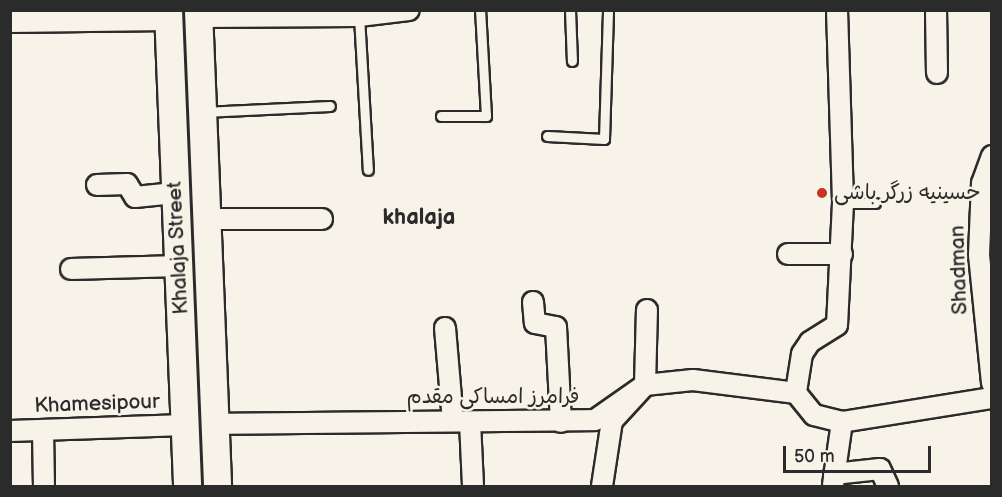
<!DOCTYPE html>
<html>
<head>
<meta charset="utf-8">
<style>
	body { margin:0 }
	#map { position:relative; width:1002px; height:497px; overflow:hidden; background:#f7f3e8; font-family:"Balsamiq Sans","Playpen Sans Arabic",sans-serif }
	div>[style] { position:absolute }
	.roads { filter:drop-shadow(2px 0 #2b2b2b) drop-shadow(-2px 0 #2b2b2b) drop-shadow(0 2px #2b2b2b) drop-shadow(0 -2px #2b2b2b) }
	.service>* { height:9px; margin:-4.5px; padding:0 4.5px; transform-origin:4.5px; border-radius:4.5px; background:#f7f3e8 }
	.minor>* { height:20px; margin:-10px; padding:0 10px; transform-origin:10px; border-radius:10px; background:#f7f3e8 }
	.secondary>* { height:27px; margin:-13.5px; padding:0 13.5px; transform-origin:13.5px; border-radius:13.5px; background:#f7f3e8 }
	.dots>* { width:16px; height:16px; translate:-50% -50%; box-sizing:border-box; border:3px solid #f7f3e8; border-radius:50% }
	span { translate:-50% -50%; white-space:nowrap; text-align:center; line-height:1.15; -webkit-text-stroke:5px #f7f3e8; paint-order:stroke }
	.poi-label { font-size:21px; color:#2b2b2b }
	.left { translate:0 -50%; text-align:left }
	.street-label { font-size:21px; color:#2b2b2b }
	.neighbourhood-label { font-size:22px; color:#2b2b2b; font-weight:700 }
	.frame { position:absolute; inset:0; border:12px solid #2b2b2b; pointer-events:none }
	.scale { position:absolute; left:783px; top:446px; width:148px; height:27px; box-sizing:border-box; border:3px solid #2b2b2b; border-top:0; padding-left:8px; font-size:18px; line-height:21px; white-space:nowrap; color:#2b2b2b; -webkit-text-stroke:4px #f7f3e8; paint-order:stroke }
</style>
</head>
<body>
<div id="map">
	<div class="roads">
		<div class="service">
			<i style="left:570px;top:10px;width:51px;rotate:87.8deg"></i>
			<i style="left:359px;top:16px;width:154px;rotate:86.7deg"></i>
			<i style="left:203px;top:112px;width:127px;rotate:-2.7deg"></i>
			<i style="left:441px;top:116px;width:45px"></i>
			<i style="left:486px;top:116px;width:106px;rotate:-93.2deg"></i>
			<i style="left:547px;top:136px;width:57px;rotate:3deg"></i>
			<i style="left:604px;top:139px;width:129px;rotate:-88.2deg"></i>
			<i style="left:843px;top:203px;width:32px"></i>
		</div>
		<div class="minor">
			<i style="left:837px;top:10px;width:193px;rotate:88.2deg"></i>
			<i style="left:843px;top:203px;width:122px;rotate:92.8deg"></i>
			<i style="left:837px;top:325px;width:32px;rotate:148deg"></i>
			<i style="left:810px;top:342px;width:14px;rotate:124deg"></i>
			<i style="left:802px;top:354px;width:39px;rotate:99deg"></i>
			<i style="left:796px;top:393px;width:28px;rotate:51deg"></i>
			<i style="left:814px;top:415px;width:29px;rotate:14deg"></i>
			<i style="left:842px;top:422px;width:152px;rotate:-9.1deg"></i>
			<i style="left:936px;top:10px;width:63px;rotate:89.1deg"></i>
			<i style="left:198px;top:17px;width:161px;rotate:-0.4deg"></i>
			<i style="left:359px;top:16px;width:50px;rotate:-6.8deg"></i>
			<i style="left:10px;top:22px;width:158px;rotate:-0.7deg"></i>
			<i style="left:992px;top:156px;width:29px;rotate:110deg"></i>
			<i style="left:982px;top:183px;width:72px;rotate:92.4deg"></i>
			<i style="left:979px;top:255px;width:129px;rotate:84.2deg"></i>
			<i style="left:97px;top:185px;width:30px;rotate:-2deg"></i>
			<i style="left:127px;top:184px;width:15px;rotate:58deg"></i>
			<i style="left:135px;top:197px;width:40px;rotate:-5.7deg"></i>
			<i style="left:205px;top:219px;width:117px"></i>
			<i style="left:788px;top:254px;width:54px"></i>
			<i style="left:71px;top:269px;width:108px;rotate:-1.6deg"></i>
			<i style="left:533px;top:302px;width:21px;rotate:85deg"></i>
			<i style="left:535px;top:323px;width:21px;rotate:11deg"></i>
			<i style="left:556px;top:327px;width:95px;rotate:87deg"></i>
			<i style="left:445px;top:328px;width:93px;rotate:85.1deg"></i>
			<i style="left:470px;top:422px;width:64px;rotate:87.3deg"></i>
			<i style="left:214px;top:424px;width:381px;rotate:-0.6deg"></i>
			<i style="left:595px;top:420px;width:61px;rotate:-35deg"></i>
			<i style="left:645px;top:385px;width:48px;rotate:-5.9deg"></i>
			<i style="left:693px;top:380px;width:104px;rotate:7.2deg"></i>
			<i style="left:43px;top:430px;width:56px;rotate:89deg"></i>
			<i style="left:10px;top:431px;width:175px;rotate:-2deg"></i>
			<i style="left:834px;top:474px;width:46px;rotate:-6.2deg"></i>
			<i style="left:880px;top:469px;width:19px;rotate:65deg"></i>
			<i style="left:833px;top:485px;width:64px;rotate:-81.9deg"></i>
			<i style="left:602px;top:486px;width:66px;rotate:-81.3deg"></i>
			<i style="left:612px;top:421px;width:49px;rotate:-47.5deg"></i>
			<i style="left:645px;top:385px;width:75px;rotate:-88.5deg"></i>
		</div>
		<div class="secondary">
			<i style="left:168px;top:10px;width:476px;rotate:87.7deg"></i>
			<i style="left:198px;top:10px;width:476px;rotate:87.7deg"></i>
		</div>
	</div>
	<div class="dots">
		<i style="left:822px;top:193px;background:#c8321e"></i>
	</div>
	<div class="poi-label">
		<span class="left" style="left:834px;top:193px">حسینیه زرگر باشی</span>
	</div>
	<div class="street-label">
		<span style="left:178px;top:248px;rotate:-93deg">Khalaja Street</span>
		<span style="left:959px;top:270px;rotate:-92deg">Shadman</span>
		<span style="left:493px;top:397px">فرامرز امساکی مقدم</span>
		<span style="left:97px;top:404px;rotate:-2deg">Khamesipour</span>
	</div>
	<div class="neighbourhood-label">
		<span style="left:419px;top:218px">khalaja</span>
	</div>
	<div class="frame"></div>
	<div class="scale">50 m</div>
</div>
</body>
</html>
